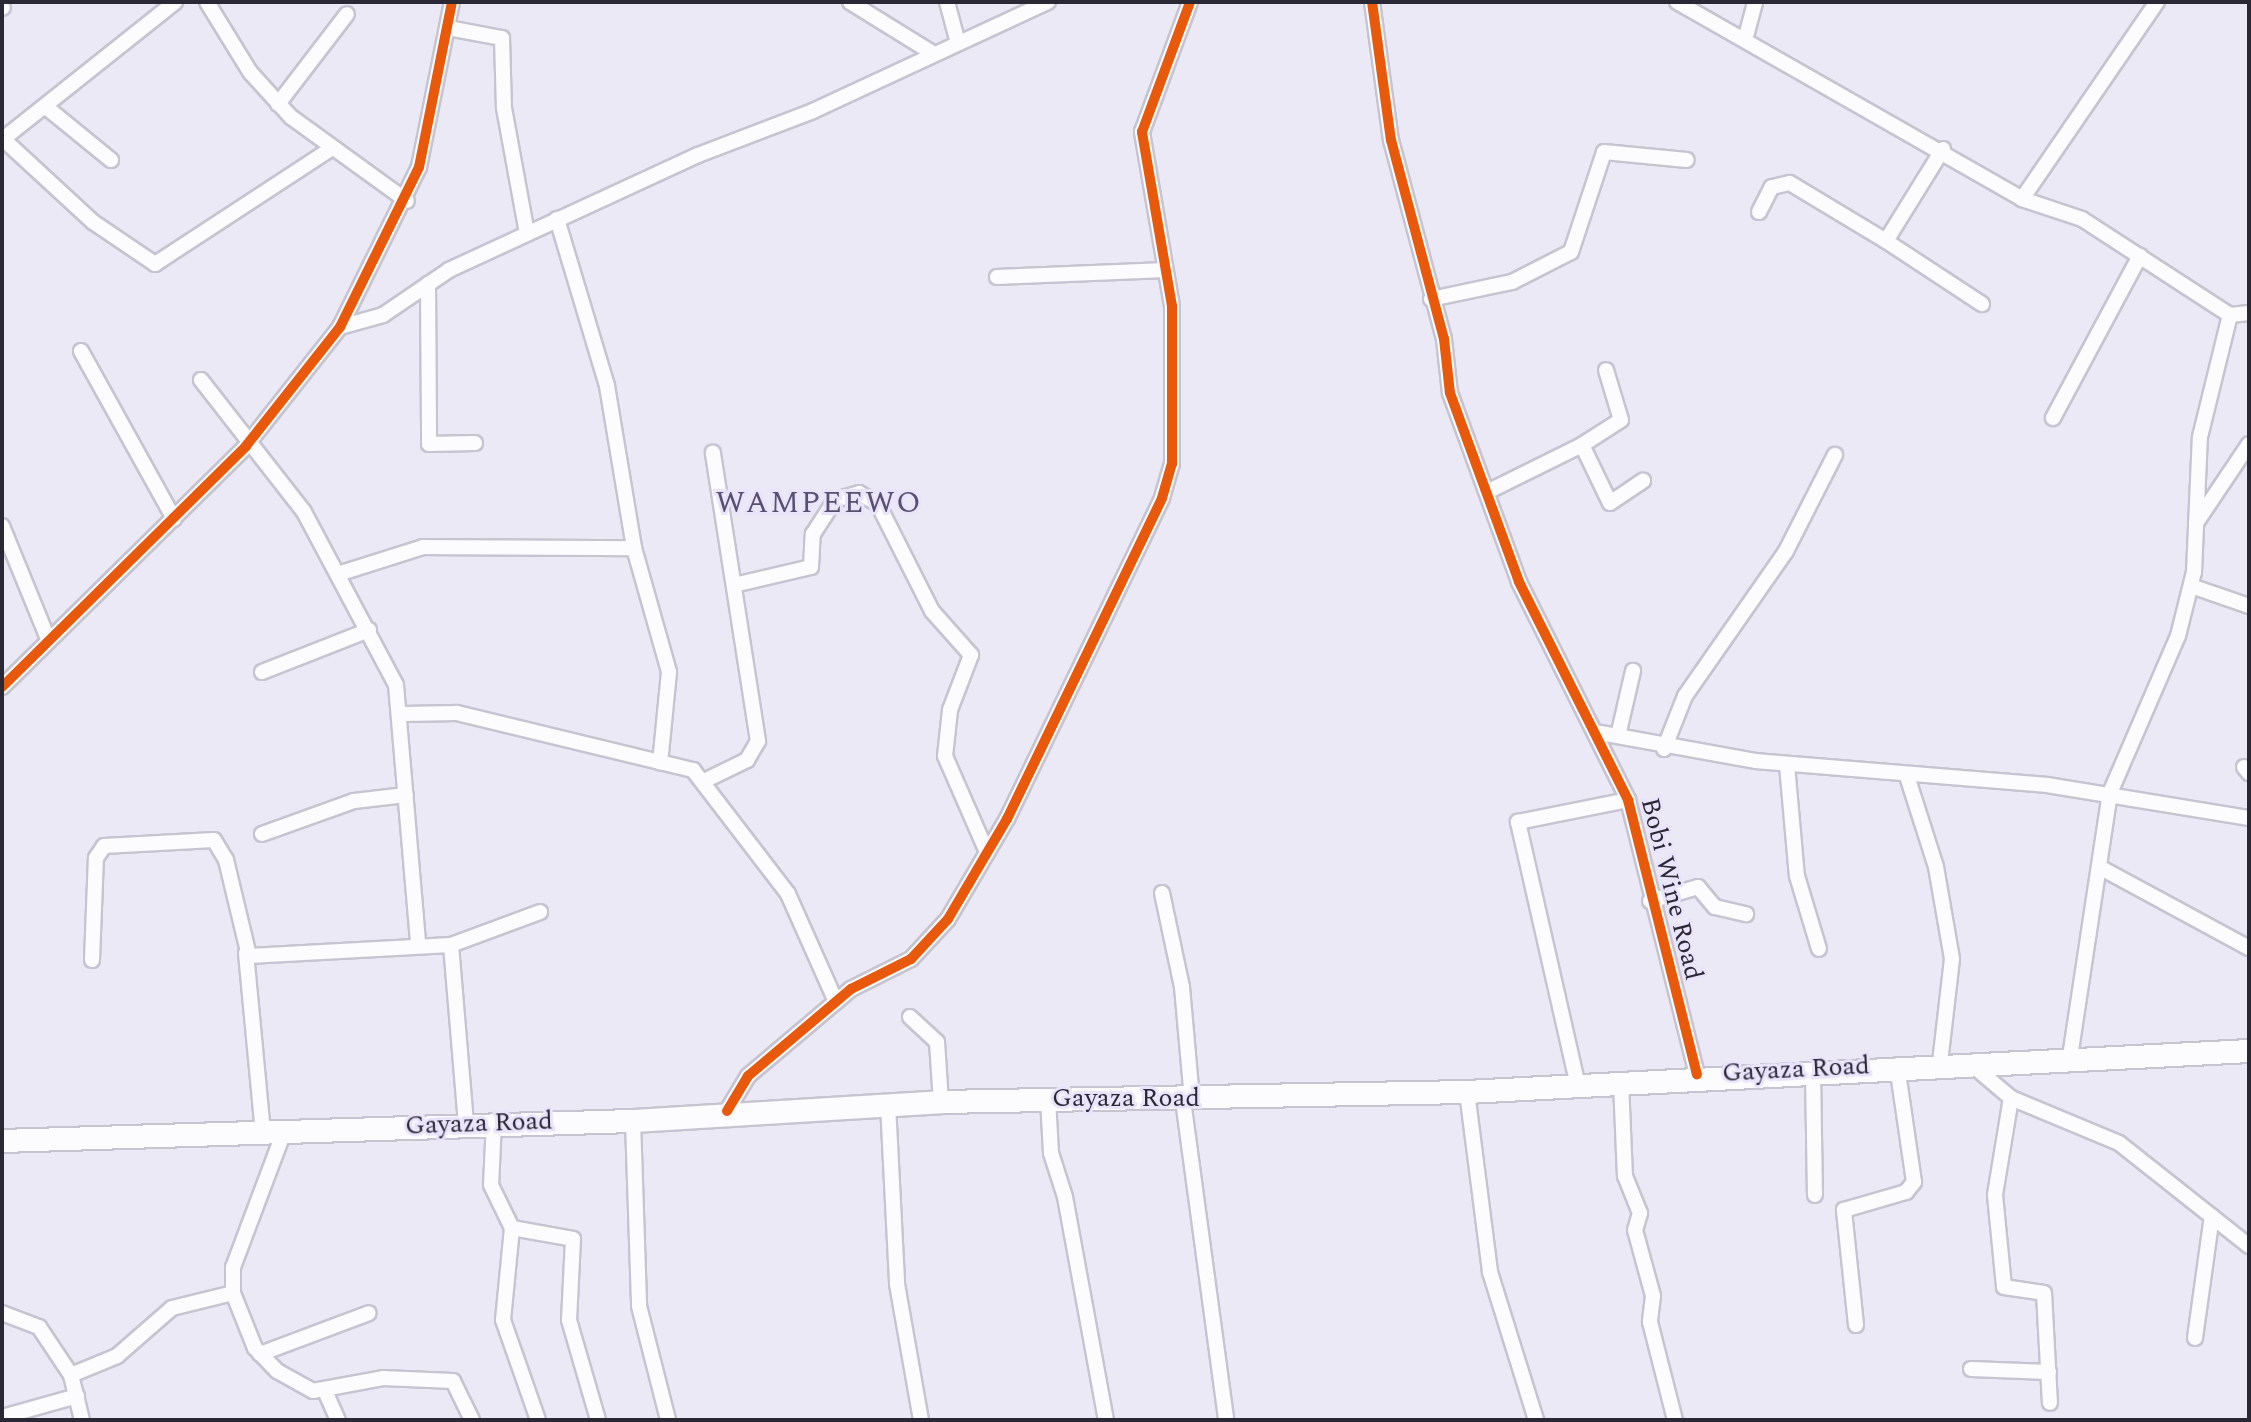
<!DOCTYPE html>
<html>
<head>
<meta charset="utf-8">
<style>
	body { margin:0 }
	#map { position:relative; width:2251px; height:1422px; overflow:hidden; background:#ece9f6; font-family:Spectral,serif }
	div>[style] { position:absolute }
	.roads { filter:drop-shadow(2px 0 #c6c4d1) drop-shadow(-2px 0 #c6c4d1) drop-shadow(0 2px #c6c4d1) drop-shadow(0 -2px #c6c4d1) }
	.street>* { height:14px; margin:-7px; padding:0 7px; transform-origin:7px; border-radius:7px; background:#fcfcfe }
	.primary>* { height:22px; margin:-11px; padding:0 11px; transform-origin:11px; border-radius:11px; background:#fcfcfe }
	.cycleway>* { height:10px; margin:-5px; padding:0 5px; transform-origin:5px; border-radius:5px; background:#e8590c }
	span { translate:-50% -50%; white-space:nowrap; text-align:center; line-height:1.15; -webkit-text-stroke:6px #e9e4fb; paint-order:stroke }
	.street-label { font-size:26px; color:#2b2836 }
	.quarter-label { font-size:30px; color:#57506f; letter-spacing:2px }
	.frame { position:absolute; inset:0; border:4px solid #2b2836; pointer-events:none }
</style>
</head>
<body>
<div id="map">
	<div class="roads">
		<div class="street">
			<i style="left:207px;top:2px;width:82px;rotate:58.4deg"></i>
			<i style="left:250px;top:72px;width:61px;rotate:47.7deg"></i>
			<i style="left:291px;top:117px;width:143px;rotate:35.9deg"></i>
			<i style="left:850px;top:2px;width:95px;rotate:31.7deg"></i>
			<i style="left:947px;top:2px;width:39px;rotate:75deg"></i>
			<i style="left:1372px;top:2px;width:139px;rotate:82.2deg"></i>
			<i style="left:1391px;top:140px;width:206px;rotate:75.1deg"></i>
			<i style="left:1444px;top:339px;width:54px;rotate:83.7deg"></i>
			<i style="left:1450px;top:393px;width:201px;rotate:69.9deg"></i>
			<i style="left:1519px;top:582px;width:244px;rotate:63.4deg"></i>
			<i style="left:1628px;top:800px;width:283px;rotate:75.9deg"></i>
			<i style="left:1677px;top:2px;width:397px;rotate:29.7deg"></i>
			<i style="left:2022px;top:199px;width:63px;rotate:18.4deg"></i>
			<i style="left:2082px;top:219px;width:176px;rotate:33deg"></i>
			<i style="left:2230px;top:315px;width:19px;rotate:-6deg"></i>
			<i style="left:2px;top:7px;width:1px;rotate:45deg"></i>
			<i style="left:448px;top:28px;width:55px;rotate:10.5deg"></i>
			<i style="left:502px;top:38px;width:70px;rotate:88.4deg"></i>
			<i style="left:504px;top:108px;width:127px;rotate:79.6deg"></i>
			<i style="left:1745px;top:40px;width:39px;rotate:-75deg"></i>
			<i style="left:278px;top:104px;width:113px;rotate:-52.5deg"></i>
			<i style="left:46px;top:107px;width:84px;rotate:39.2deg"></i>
			<i style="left:2px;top:138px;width:124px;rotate:42.7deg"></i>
			<i style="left:93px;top:222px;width:75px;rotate:34.1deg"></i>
			<i style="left:155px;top:264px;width:210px;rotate:-33.2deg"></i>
			<i style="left:3px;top:139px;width:220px;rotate:-38.5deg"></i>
			<i style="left:1943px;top:149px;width:108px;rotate:121.8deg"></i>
			<i style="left:1886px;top:241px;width:115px;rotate:33.3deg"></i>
			<i style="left:2022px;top:199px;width:239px;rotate:-55.6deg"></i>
			<i style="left:1759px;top:212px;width:28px;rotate:-63deg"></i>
			<i style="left:1772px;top:187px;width:18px;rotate:-13deg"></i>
			<i style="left:1790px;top:183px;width:112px;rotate:31.1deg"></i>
			<i style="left:557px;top:219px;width:174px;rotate:73.3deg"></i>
			<i style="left:607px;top:386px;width:164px;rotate:80.5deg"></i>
			<i style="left:634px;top:548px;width:129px;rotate:74.2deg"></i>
			<i style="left:669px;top:672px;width:91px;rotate:95.6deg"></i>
			<i style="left:997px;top:277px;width:168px;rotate:-2.4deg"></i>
			<i style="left:428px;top:284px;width:160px;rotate:89.6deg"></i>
			<i style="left:429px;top:444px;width:46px;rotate:-1.2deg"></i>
			<i style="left:1431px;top:299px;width:83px;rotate:-11.9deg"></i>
			<i style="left:1512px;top:282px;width:66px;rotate:-27deg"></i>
			<i style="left:1571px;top:252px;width:105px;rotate:-71.7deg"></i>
			<i style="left:1604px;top:152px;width:83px;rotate:5.5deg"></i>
			<i style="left:340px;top:327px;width:45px;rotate:-15.6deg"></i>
			<i style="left:383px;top:315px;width:80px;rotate:-34.3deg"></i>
			<i style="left:449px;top:270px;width:274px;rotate:-24.8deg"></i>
			<i style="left:698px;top:155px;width:123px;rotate:-20.9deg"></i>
			<i style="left:813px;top:111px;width:259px;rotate:-24.9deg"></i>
			<i style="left:81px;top:351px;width:192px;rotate:61deg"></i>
			<i style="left:201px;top:380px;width:167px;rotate:52deg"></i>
			<i style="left:304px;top:512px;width:196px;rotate:62deg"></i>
			<i style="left:396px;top:685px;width:260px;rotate:85.1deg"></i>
			<i style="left:2053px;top:418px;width:184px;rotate:-61.8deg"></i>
			<i style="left:1582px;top:445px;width:46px;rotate:-32.7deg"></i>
			<i style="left:1621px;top:420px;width:52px;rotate:-106.7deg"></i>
			<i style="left:1487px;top:492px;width:106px;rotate:-26.3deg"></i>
			<i style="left:1582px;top:445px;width:64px;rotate:64.2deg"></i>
			<i style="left:1610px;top:503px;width:40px;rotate:-34deg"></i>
			<i style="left:2196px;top:523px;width:95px;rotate:-56.1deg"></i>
			<i style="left:2px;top:526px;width:124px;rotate:67.8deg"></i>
			<i style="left:338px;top:574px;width:89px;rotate:-17.6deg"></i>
			<i style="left:423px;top:547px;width:211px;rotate:0.3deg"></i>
			<i style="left:734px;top:585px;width:79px;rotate:-13.2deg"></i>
			<i style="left:811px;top:567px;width:33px;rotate:-87deg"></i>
			<i style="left:813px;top:534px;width:40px;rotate:-57.1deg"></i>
			<i style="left:835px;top:500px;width:25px;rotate:-16deg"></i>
			<i style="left:859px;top:493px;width:22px;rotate:30deg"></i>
			<i style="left:878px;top:504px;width:120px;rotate:63.2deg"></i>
			<i style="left:932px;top:611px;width:59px;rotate:48.4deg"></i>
			<i style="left:971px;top:655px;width:59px;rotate:110.9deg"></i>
			<i style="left:950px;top:710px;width:46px;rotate:96.2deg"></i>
			<i style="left:945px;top:756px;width:105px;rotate:66.4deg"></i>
			<i style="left:2191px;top:586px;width:61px;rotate:19deg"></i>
			<i style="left:262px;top:672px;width:115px;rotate:-21.4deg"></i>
			<i style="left:2px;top:687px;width:343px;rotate:-44.6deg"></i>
			<i style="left:246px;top:446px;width:152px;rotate:-51.7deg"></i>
			<i style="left:340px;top:327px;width:178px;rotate:-63.7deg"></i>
			<i style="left:419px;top:167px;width:168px;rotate:-78.7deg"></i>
			<i style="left:403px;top:714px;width:54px;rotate:-1.1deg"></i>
			<i style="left:457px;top:713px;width:243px;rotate:13.6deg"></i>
			<i style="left:693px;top:770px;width:156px;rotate:52.5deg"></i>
			<i style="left:788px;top:894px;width:118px;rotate:66deg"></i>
			<i style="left:1595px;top:732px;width:164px;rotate:10.2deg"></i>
			<i style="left:1756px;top:761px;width:292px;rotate:4.7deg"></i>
			<i style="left:2047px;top:785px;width:205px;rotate:9.3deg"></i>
			<i style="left:1618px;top:736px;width:67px;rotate:-77deg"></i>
			<i style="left:1664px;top:749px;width:57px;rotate:-68.4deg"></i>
			<i style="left:1685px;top:696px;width:177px;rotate:-55.1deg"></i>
			<i style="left:1786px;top:551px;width:108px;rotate:-63deg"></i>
			<i style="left:1787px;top:765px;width:111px;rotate:84.9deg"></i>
			<i style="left:1797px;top:876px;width:76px;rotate:73.2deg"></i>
			<i style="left:2244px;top:767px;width:8px;rotate:50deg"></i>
			<i style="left:1907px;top:776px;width:96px;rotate:72.3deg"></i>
			<i style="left:1936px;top:867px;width:93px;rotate:80.1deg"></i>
			<i style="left:1952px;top:959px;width:104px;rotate:96.6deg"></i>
			<i style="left:704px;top:781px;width:48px;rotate:-26deg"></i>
			<i style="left:747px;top:760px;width:22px;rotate:-60deg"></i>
			<i style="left:758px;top:741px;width:292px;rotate:-98.9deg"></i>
			<i style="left:262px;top:834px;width:98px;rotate:-19.7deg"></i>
			<i style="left:354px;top:801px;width:52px;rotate:-6.6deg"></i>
			<i style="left:2101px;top:868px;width:168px;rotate:28.4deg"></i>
			<i style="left:1162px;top:893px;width:96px;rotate:78deg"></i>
			<i style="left:1182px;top:987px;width:113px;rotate:84.9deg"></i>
			<i style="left:1650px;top:901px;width:50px;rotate:-16.3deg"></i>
			<i style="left:1698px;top:887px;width:26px;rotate:50deg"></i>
			<i style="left:1715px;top:907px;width:32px;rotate:13deg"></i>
			<i style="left:451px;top:945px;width:179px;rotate:85.2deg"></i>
			<i style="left:246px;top:953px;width:180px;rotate:84.6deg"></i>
			<i style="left:92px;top:960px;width:102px;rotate:-87.8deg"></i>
			<i style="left:96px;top:858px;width:14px;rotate:-56deg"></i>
			<i style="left:104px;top:846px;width:110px;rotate:-3.1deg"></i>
			<i style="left:214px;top:840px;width:23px;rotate:59deg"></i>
			<i style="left:226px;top:860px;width:99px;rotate:76.5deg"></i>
			<i style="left:249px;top:956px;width:202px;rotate:-3.1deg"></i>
			<i style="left:451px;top:945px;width:95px;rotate:-20.3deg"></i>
			<i style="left:910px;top:1017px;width:37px;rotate:43deg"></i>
			<i style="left:937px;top:1042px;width:60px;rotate:86.2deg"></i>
			<i style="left:2070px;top:1057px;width:267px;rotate:-81.4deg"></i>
			<i style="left:2110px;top:793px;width:171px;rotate:-66.6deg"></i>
			<i style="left:2178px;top:636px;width:66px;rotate:-76deg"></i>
			<i style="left:2194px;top:572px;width:135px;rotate:-87.5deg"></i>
			<i style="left:2200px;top:437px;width:126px;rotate:-76.2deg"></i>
			<i style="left:1971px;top:1064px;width:52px;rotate:40.4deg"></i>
			<i style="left:2011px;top:1098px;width:117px;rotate:22.6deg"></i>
			<i style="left:2119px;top:1143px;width:166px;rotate:38.4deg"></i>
			<i style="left:1813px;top:1070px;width:125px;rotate:89.1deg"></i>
			<i style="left:1621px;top:1082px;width:94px;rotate:87.6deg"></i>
			<i style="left:1625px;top:1176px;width:40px;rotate:68deg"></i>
			<i style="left:1640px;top:1213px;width:18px;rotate:106deg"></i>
			<i style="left:1635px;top:1230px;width:68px;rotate:74.7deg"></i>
			<i style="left:1653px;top:1296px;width:26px;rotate:97deg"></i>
			<i style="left:1650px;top:1322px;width:101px;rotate:75.7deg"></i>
			<i style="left:1578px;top:1086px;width:271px;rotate:-102.8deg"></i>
			<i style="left:1518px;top:822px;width:112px;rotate:-11.3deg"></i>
			<i style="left:1467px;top:1092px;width:181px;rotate:82.7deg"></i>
			<i style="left:1490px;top:1272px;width:155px;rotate:72.7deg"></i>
			<i style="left:2011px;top:1098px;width:98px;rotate:99.4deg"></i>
			<i style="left:1995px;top:1195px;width:92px;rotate:84.4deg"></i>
			<i style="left:2004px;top:1287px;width:40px;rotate:8.5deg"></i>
			<i style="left:2044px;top:1293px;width:110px;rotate:86.9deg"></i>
			<i style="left:1048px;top:1099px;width:54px;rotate:86.8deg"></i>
			<i style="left:1051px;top:1153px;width:46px;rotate:72.3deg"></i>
			<i style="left:1065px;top:1197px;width:227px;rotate:79.6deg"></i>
			<i style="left:1183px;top:1100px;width:323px;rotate:82.3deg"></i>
			<i style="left:888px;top:1104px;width:180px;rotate:87.1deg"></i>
			<i style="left:897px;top:1284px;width:138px;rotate:80deg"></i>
			<i style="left:727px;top:1111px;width:41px;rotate:-59deg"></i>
			<i style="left:748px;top:1076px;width:135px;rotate:-40.2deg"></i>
			<i style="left:851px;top:989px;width:67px;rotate:-26.6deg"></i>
			<i style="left:911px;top:959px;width:54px;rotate:-47.2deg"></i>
			<i style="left:948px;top:919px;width:116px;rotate:-59.5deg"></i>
			<i style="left:1007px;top:819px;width:356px;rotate:-64.2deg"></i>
			<i style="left:1162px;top:498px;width:35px;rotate:-74deg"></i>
			<i style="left:1172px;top:464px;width:158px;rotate:-90deg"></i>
			<i style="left:1172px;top:306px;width:177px;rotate:-99.8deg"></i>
			<i style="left:1142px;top:132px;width:139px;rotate:-69.7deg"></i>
			<i style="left:633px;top:1121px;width:185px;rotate:88.1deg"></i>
			<i style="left:639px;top:1306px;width:118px;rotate:75.7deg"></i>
			<i style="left:494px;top:1122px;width:63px;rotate:92.7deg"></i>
			<i style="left:491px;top:1185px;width:48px;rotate:64deg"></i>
			<i style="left:512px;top:1228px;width:92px;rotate:95.6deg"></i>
			<i style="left:503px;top:1320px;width:106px;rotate:70.7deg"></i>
			<i style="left:285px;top:1129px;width:147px;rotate:110.6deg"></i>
			<i style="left:233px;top:1267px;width:26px;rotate:90deg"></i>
			<i style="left:233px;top:1293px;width:59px;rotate:68.2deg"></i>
			<i style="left:255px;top:1348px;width:32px;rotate:46deg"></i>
			<i style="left:277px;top:1371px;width:41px;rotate:29.1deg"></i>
			<i style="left:313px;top:1391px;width:71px;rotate:-10.5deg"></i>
			<i style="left:383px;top:1378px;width:70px;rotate:2.5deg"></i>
			<i style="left:453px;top:1381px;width:43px;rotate:64deg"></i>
			<i style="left:512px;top:1228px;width:62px;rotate:10.2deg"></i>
			<i style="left:573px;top:1239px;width:81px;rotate:92.8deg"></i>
			<i style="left:569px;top:1320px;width:104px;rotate:73.8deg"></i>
			<i style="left:2px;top:1313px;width:40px;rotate:21deg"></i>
			<i style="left:39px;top:1327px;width:58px;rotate:56.3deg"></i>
			<i style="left:71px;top:1375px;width:46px;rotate:76.3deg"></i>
			<i style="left:1856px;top:1325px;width:116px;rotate:-96deg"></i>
			<i style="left:1844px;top:1210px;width:65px;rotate:-16.2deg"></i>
			<i style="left:1906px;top:1192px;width:13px;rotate:-51deg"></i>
			<i style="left:1914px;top:1182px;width:118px;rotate:-98.3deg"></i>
			<i style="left:2195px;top:1338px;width:123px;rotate:-82.1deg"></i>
			<i style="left:260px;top:1354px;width:116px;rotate:-20.6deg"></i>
			<i style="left:1971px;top:1369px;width:78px;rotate:2.2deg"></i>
			<i style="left:71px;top:1375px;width:50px;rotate:-22.4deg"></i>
			<i style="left:117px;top:1356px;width:73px;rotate:-41.1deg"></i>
			<i style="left:172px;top:1308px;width:63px;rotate:-13.8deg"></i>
			<i style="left:325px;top:1391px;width:32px;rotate:66deg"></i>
			<i style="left:2px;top:1417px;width:78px;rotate:-15.6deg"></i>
		</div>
		<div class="primary">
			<i style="left:2px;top:1141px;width:631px;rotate:-1.82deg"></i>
			<i style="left:633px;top:1121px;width:309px;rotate:-3.5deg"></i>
			<i style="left:941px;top:1102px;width:526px;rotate:-1.09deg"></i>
			<i style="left:1467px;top:1092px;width:783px;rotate:-3deg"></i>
		</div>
	</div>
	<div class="cycleway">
		<i style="left:1372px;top:2px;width:139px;rotate:82.2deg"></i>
		<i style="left:1391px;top:140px;width:206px;rotate:75.1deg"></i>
		<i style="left:1444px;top:339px;width:54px;rotate:83.7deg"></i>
		<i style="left:1450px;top:393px;width:201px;rotate:69.9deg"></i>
		<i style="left:1519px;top:582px;width:244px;rotate:63.4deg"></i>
		<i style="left:1628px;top:800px;width:283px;rotate:75.9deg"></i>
		<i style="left:2px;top:687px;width:343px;rotate:-44.6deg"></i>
		<i style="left:246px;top:446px;width:152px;rotate:-51.7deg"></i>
		<i style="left:340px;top:327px;width:178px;rotate:-63.7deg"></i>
		<i style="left:419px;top:167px;width:168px;rotate:-78.7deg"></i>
		<i style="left:727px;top:1111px;width:41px;rotate:-59deg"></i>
		<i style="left:748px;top:1076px;width:135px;rotate:-40.2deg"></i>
		<i style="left:851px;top:989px;width:67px;rotate:-26.6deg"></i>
		<i style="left:911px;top:959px;width:54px;rotate:-47.2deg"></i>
		<i style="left:948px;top:919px;width:116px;rotate:-59.5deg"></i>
		<i style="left:1007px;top:819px;width:356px;rotate:-64.2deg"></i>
		<i style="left:1162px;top:498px;width:35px;rotate:-74deg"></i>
		<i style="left:1172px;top:464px;width:158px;rotate:-90deg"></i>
		<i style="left:1172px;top:306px;width:177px;rotate:-99.8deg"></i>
		<i style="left:1142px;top:132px;width:139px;rotate:-69.7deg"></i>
	</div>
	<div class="street-label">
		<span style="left:1671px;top:889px;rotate:76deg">Bobi Wine Road</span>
		<span style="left:1796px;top:1070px;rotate:-3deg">Gayaza Road</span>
		<span style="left:1126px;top:1099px">Gayaza Road</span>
		<span style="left:479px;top:1124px;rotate:-2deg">Gayaza Road</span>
	</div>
	<div class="quarter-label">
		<span style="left:819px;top:503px">WAMPEEWO</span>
	</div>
	<div class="frame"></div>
</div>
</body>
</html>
